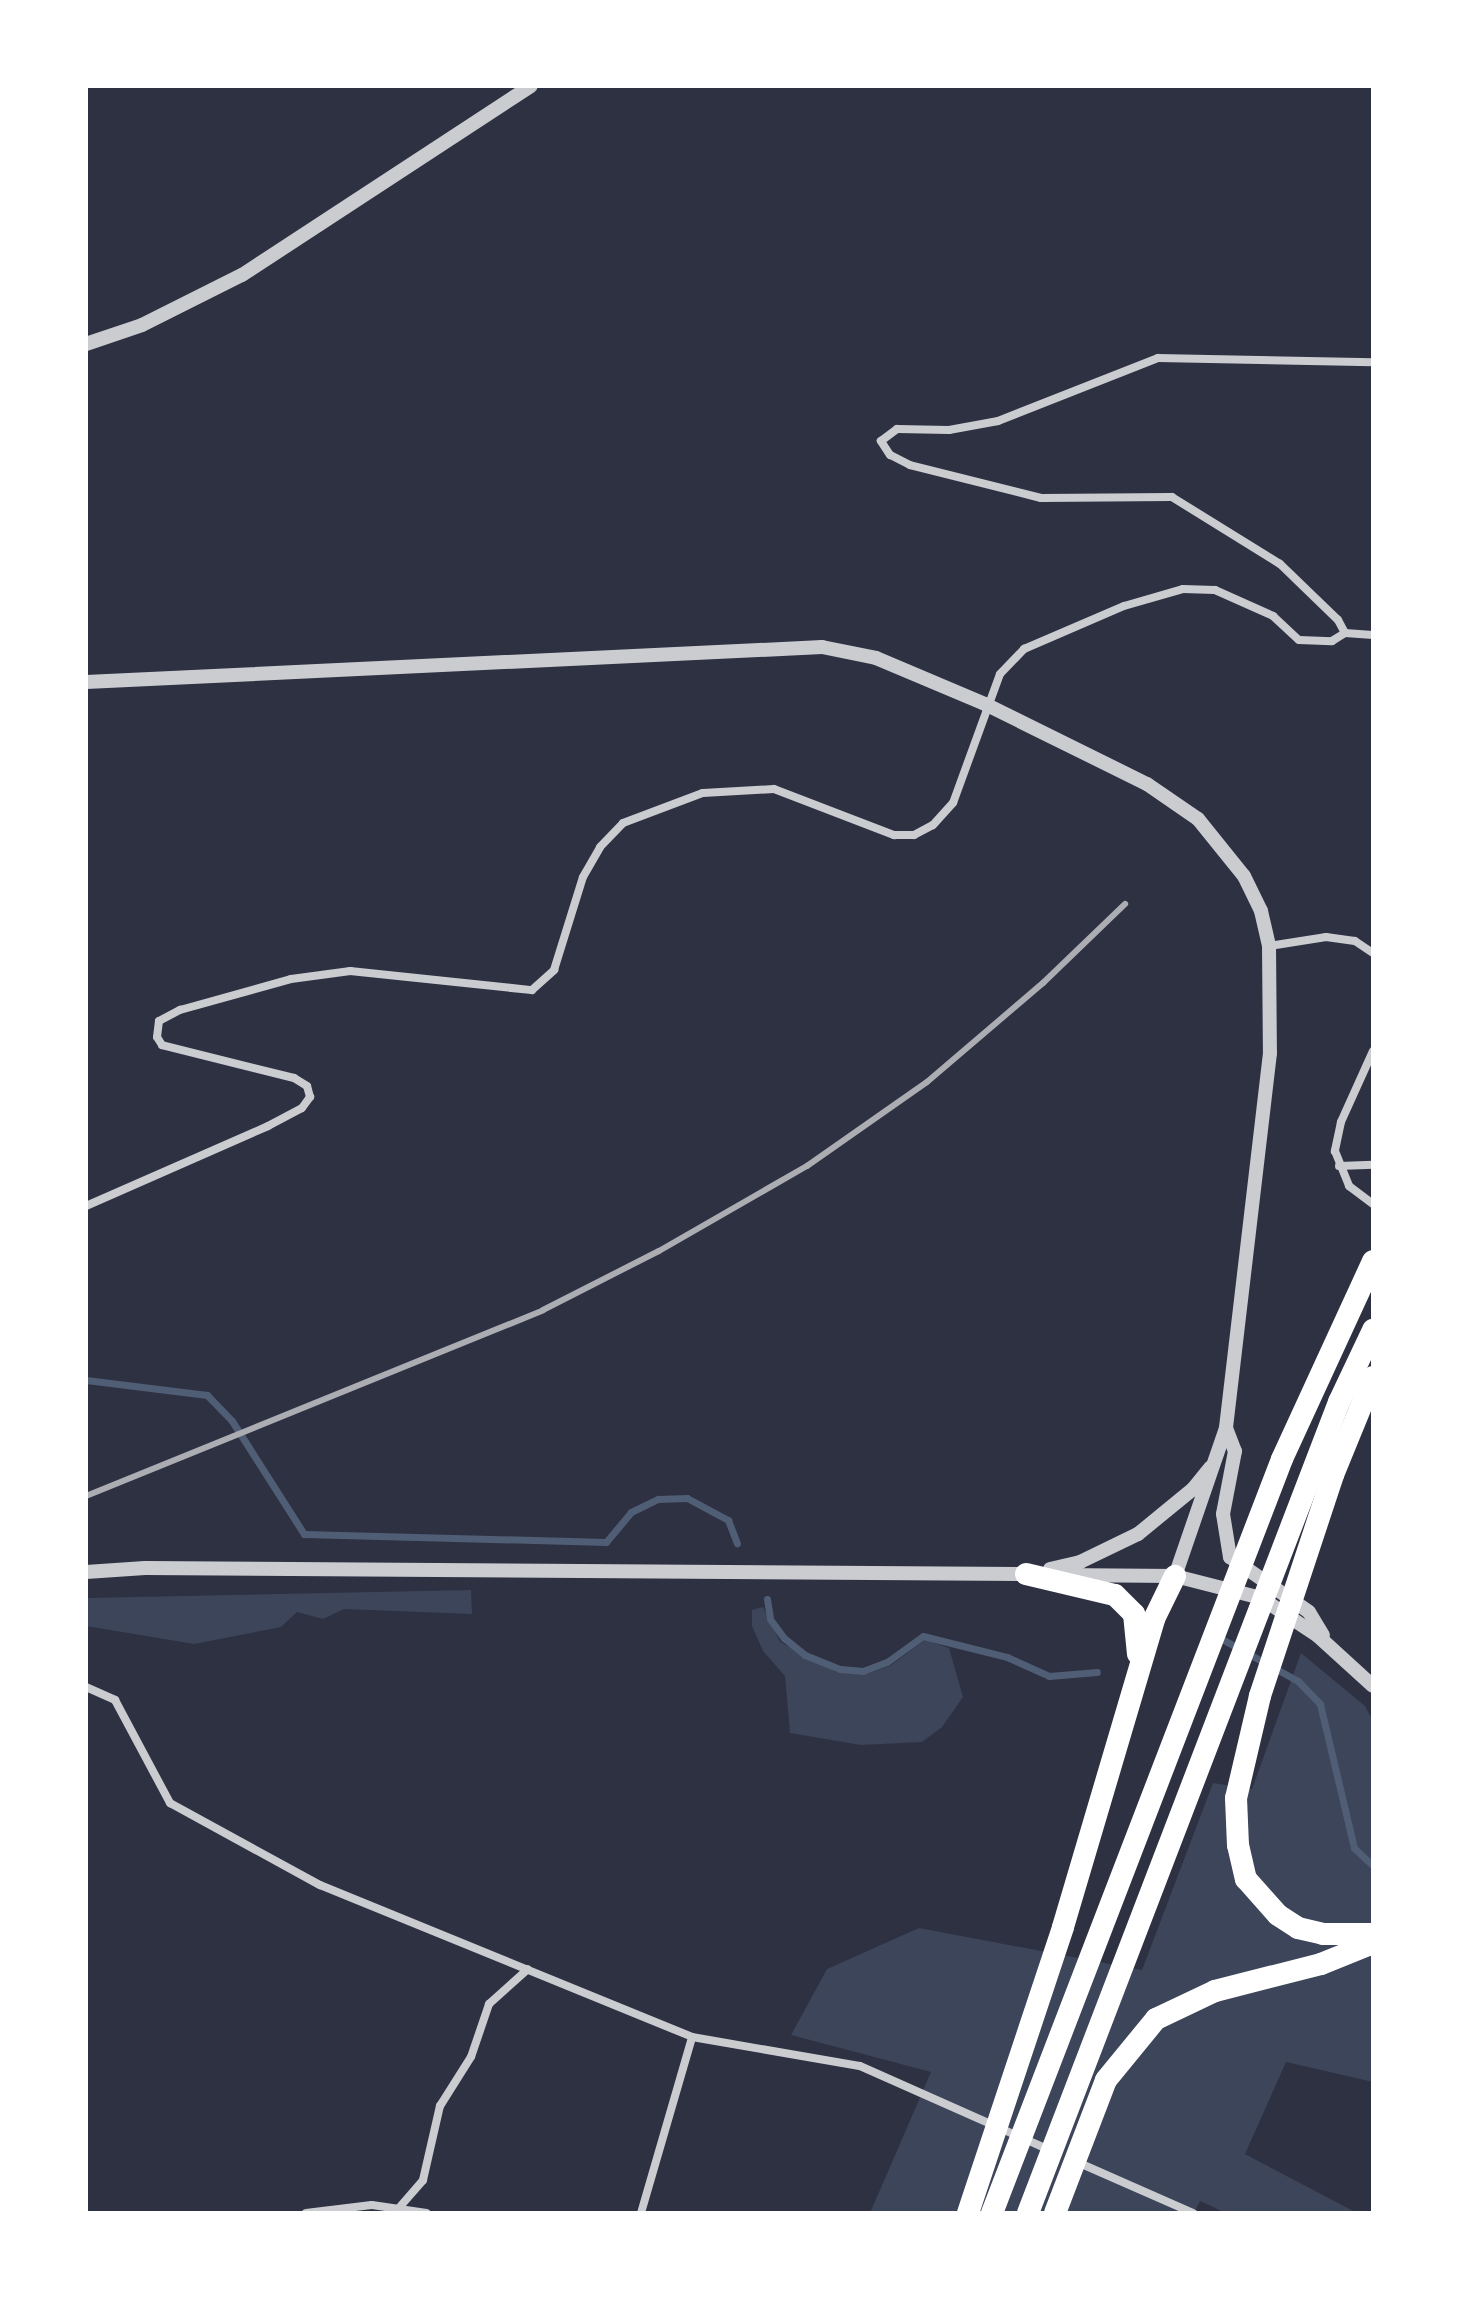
<!DOCTYPE html>
<html>
<head>
<meta charset="utf-8">
<style>
	body { margin:0 }
	#map { position:relative; width:1459px; height:2299px; overflow:hidden; background:#2d3142; font-family:Arial,sans-serif }
	div>[style] { position:absolute }
	.green>* { inset:0; background:#3c4559 }
	.stream>* { height:7px; margin:-3.5px; padding:0 3.5px; transform-origin:3.5px; border-radius:3.5px; background:#4f5d75 }
	.minor>* { height:8px; margin:-4px; padding:0 4px; transform-origin:4px; border-radius:4px; background:#caccd0 }
	.tertiary>* { height:14px; margin:-7px; padding:0 7px; transform-origin:7px; border-radius:7px; background:#caccd0 }
	.trunk>* { height:22px; margin:-11px; padding:0 11px; transform-origin:11px; border-radius:11px; background:#fff }
	.rail>* { height:6px; margin:-3px; padding:0 3px; transform-origin:3px; border-radius:3px; background:#abadb3 }
	span { translate:-50% -50%; white-space:nowrap; text-align:center; line-height:1.15; -webkit-text-stroke:7px #fff; paint-order:stroke }
	.frame { position:absolute; inset:0; border:88px solid #fff; pointer-events:none }
</style>
</head>
<body>
<div id="map">
	<div class="green">
		<i style="clip-path:polygon(471px 1590px,472px 1614px,344px 1609px,323px 1619px,297px 1612px,281px 1627px,194px 1644px,86px 1626px,86px 1598px)"></i>
		<i style="clip-path:polygon(763px 1607px,780px 1642px,836px 1672px,864px 1675px,890px 1666px,925px 1640px,949px 1648px,963px 1697px,942px 1727px,922px 1742px,861px 1745px,790px 1733px,785px 1676px,763px 1651px,752px 1626px,752px 1610px)"></i>
		<i style="clip-path:polygon(1301px 1653px,1365px 1706px,1373px 1721px,1373px 2082px,1286px 2062px,1245px 2154px,1357px 2213px,1226px 2213px,1200px 2201px,1194px 2213px,870px 2213px,931px 2072px,791px 2035px,827px 1969px,919px 1928px,1142px 1970px,1213px 1783px,1252px 1789px)"></i>
	</div>
	<div class="stream">
		<i style="left:86px;top:1380px;width:122px;rotate:7.1deg"></i>
		<i style="left:207px;top:1395px;width:36px;rotate:46deg"></i>
		<i style="left:232px;top:1421px;width:134px;rotate:57.5deg"></i>
		<i style="left:304px;top:1534px;width:302px;rotate:1.5deg"></i>
		<i style="left:606px;top:1542px;width:39px;rotate:-50deg"></i>
		<i style="left:631px;top:1512px;width:30px;rotate:-26deg"></i>
		<i style="left:658px;top:1499px;width:29px;rotate:-2deg"></i>
		<i style="left:687px;top:1498px;width:47px;rotate:28.2deg"></i>
		<i style="left:728px;top:1520px;width:25px;rotate:69deg"></i>
		<i style="left:767px;top:1599px;width:20px;rotate:81deg"></i>
		<i style="left:770px;top:1619px;width:24px;rotate:54deg"></i>
		<i style="left:784px;top:1638px;width:27px;rotate:39deg"></i>
		<i style="left:805px;top:1655px;width:38px;rotate:22deg"></i>
		<i style="left:840px;top:1669px;width:23px;rotate:5deg"></i>
		<i style="left:863px;top:1671px;width:26px;rotate:-21deg"></i>
		<i style="left:887px;top:1662px;width:44px;rotate:-35.8deg"></i>
		<i style="left:923px;top:1636px;width:87px;rotate:14deg"></i>
		<i style="left:1007px;top:1657px;width:46px;rotate:24.3deg"></i>
		<i style="left:1049px;top:1676px;width:48px;rotate:-4.8deg"></i>
		<i style="left:1220px;top:1638px;width:89px;rotate:28.9deg"></i>
		<i style="left:1298px;top:1681px;width:32px;rotate:46deg"></i>
		<i style="left:1320px;top:1704px;width:148px;rotate:76.7deg"></i>
		<i style="left:1354px;top:1848px;width:26px;rotate:43deg"></i>
	</div>
	<div class="minor">
		<i style="left:1345px;top:633px;width:28px;rotate:4deg"></i>
		<i style="left:1269px;top:946px;width:58px;rotate:-9deg"></i>
		<i style="left:1326px;top:937px;width:29px;rotate:8deg"></i>
		<i style="left:1355px;top:941px;width:22px;rotate:34deg"></i>
		<i style="left:1373px;top:1051px;width:78px;rotate:114.3deg"></i>
		<i style="left:1341px;top:1122px;width:30px;rotate:102deg"></i>
		<i style="left:1335px;top:1151px;width:38px;rotate:68deg"></i>
		<i style="left:1349px;top:1186px;width:30px;rotate:37deg"></i>
		<i style="left:1339px;top:1166px;width:34px;rotate:-2deg"></i>
		<i style="left:86px;top:1206px;width:199px;rotate:-23.7deg"></i>
		<i style="left:268px;top:1126px;width:38px;rotate:-28deg"></i>
		<i style="left:302px;top:1108px;width:14px;rotate:-54deg"></i>
		<i style="left:310px;top:1097px;width:11px;rotate:-105deg"></i>
		<i style="left:307px;top:1086px;width:15px;rotate:-148deg"></i>
		<i style="left:294px;top:1078px;width:136px;rotate:-166deg"></i>
		<i style="left:162px;top:1045px;width:9px;rotate:-122deg"></i>
		<i style="left:157px;top:1037px;width:16px;rotate:-83deg"></i>
		<i style="left:159px;top:1021px;width:24px;rotate:-28deg"></i>
		<i style="left:180px;top:1010px;width:115px;rotate:-15.6deg"></i>
		<i style="left:291px;top:979px;width:60px;rotate:-7.7deg"></i>
		<i style="left:350px;top:971px;width:183px;rotate:6deg"></i>
		<i style="left:532px;top:990px;width:30px;rotate:-42deg"></i>
		<i style="left:554px;top:970px;width:97px;rotate:-72.7deg"></i>
		<i style="left:583px;top:877px;width:34px;rotate:-60deg"></i>
		<i style="left:600px;top:847px;width:33px;rotate:-46deg"></i>
		<i style="left:623px;top:823px;width:85px;rotate:-20.6deg"></i>
		<i style="left:703px;top:793px;width:71px;rotate:-3.2deg"></i>
		<i style="left:774px;top:789px;width:129px;rotate:21deg"></i>
		<i style="left:894px;top:835px;width:20px"></i>
		<i style="left:914px;top:835px;width:21px;rotate:-28deg"></i>
		<i style="left:933px;top:825px;width:30px;rotate:-48deg"></i>
		<i style="left:953px;top:803px;width:137px;rotate:-70deg"></i>
		<i style="left:1000px;top:674px;width:35px;rotate:-46deg"></i>
		<i style="left:1024px;top:649px;width:109px;rotate:-23.3deg"></i>
		<i style="left:1124px;top:606px;width:61px;rotate:-16.1deg"></i>
		<i style="left:1183px;top:589px;width:32px;rotate:2deg"></i>
		<i style="left:1215px;top:590px;width:64px;rotate:24.1deg"></i>
		<i style="left:1273px;top:616px;width:35px;rotate:43deg"></i>
		<i style="left:1299px;top:640px;width:33px;rotate:2deg"></i>
		<i style="left:1332px;top:641px;width:15px;rotate:-32deg"></i>
		<i style="left:1345px;top:633px;width:15px;rotate:-118deg"></i>
		<i style="left:1338px;top:620px;width:81px;rotate:-136deg"></i>
		<i style="left:1280px;top:564px;width:127px;rotate:-148.2deg"></i>
		<i style="left:1172px;top:497px;width:131px;rotate:179.6deg"></i>
		<i style="left:1041px;top:498px;width:135px;rotate:-165.9deg"></i>
		<i style="left:910px;top:465px;width:22px;rotate:-153deg"></i>
		<i style="left:890px;top:455px;width:17px;rotate:-123deg"></i>
		<i style="left:881px;top:441px;width:20px;rotate:-37deg"></i>
		<i style="left:897px;top:429px;width:52px;rotate:1.1deg"></i>
		<i style="left:949px;top:430px;width:50px;rotate:-10.4deg"></i>
		<i style="left:998px;top:421px;width:172px;rotate:-21.5deg"></i>
		<i style="left:1158px;top:358px;width:215px;rotate:1.1deg"></i>
		<i style="left:86px;top:1687px;width:32px;rotate:24deg"></i>
		<i style="left:115px;top:1700px;width:117px;rotate:61.9deg"></i>
		<i style="left:170px;top:1803px;width:171px;rotate:28.7deg"></i>
		<i style="left:320px;top:1885px;width:402px;rotate:22.2deg"></i>
		<i style="left:692px;top:2037px;width:170px;rotate:9.8deg"></i>
		<i style="left:860px;top:2066px;width:208px;rotate:23.9deg"></i>
		<i style="left:1077px;top:2162px;width:127px;rotate:23.7deg"></i>
		<i style="left:398px;top:2209px;width:38px;rotate:-49deg"></i>
		<i style="left:423px;top:2180px;width:76px;rotate:-77.1deg"></i>
		<i style="left:440px;top:2106px;width:58px;rotate:-57.7deg"></i>
		<i style="left:471px;top:2057px;width:56px;rotate:-71.2deg"></i>
		<i style="left:489px;top:2004px;width:52px;rotate:-41.9deg"></i>
		<i style="left:306px;top:2213px;width:66px;rotate:-6.9deg"></i>
		<i style="left:372px;top:2205px;width:55px;rotate:8.4deg"></i>
		<i style="left:641px;top:2213px;width:183px;rotate:-73.8deg"></i>
	</div>
	<div class="tertiary">
		<i style="left:86px;top:344px;width:59px;rotate:-18.7deg"></i>
		<i style="left:142px;top:325px;width:112px;rotate:-26.6deg"></i>
		<i style="left:242px;top:275px;width:345px;rotate:-33.2deg"></i>
		<i style="left:86px;top:682px;width:737px;rotate:-2.72deg"></i>
		<i style="left:822px;top:647px;width:55px;rotate:11.5deg"></i>
		<i style="left:876px;top:658px;width:118px;rotate:22.9deg"></i>
		<i style="left:985px;top:704px;width:181px;rotate:26.3deg"></i>
		<i style="left:1147px;top:784px;width:62px;rotate:34.5deg"></i>
		<i style="left:1198px;top:819px;width:73px;rotate:51.1deg"></i>
		<i style="left:1244px;top:876px;width:39px;rotate:64deg"></i>
		<i style="left:1261px;top:911px;width:36px;rotate:77deg"></i>
		<i style="left:1269px;top:946px;width:107px;rotate:89.5deg"></i>
		<i style="left:1270px;top:1053px;width:378px;rotate:96.7deg"></i>
		<i style="left:1226px;top:1428px;width:157px;rotate:109deg"></i>
		<i style="left:1226px;top:1428px;width:25px;rotate:69deg"></i>
		<i style="left:1235px;top:1451px;width:64px;rotate:100.8deg"></i>
		<i style="left:1223px;top:1514px;width:44px;rotate:80.8deg"></i>
		<i style="left:1230px;top:1557px;width:96px;rotate:34.8deg"></i>
		<i style="left:1309px;top:1612px;width:27px;rotate:59deg"></i>
		<i style="left:1050px;top:1569px;width:31px;rotate:-13deg"></i>
		<i style="left:1080px;top:1562px;width:64px;rotate:-25.8deg"></i>
		<i style="left:1138px;top:1534px;width:71px;rotate:-39.3deg"></i>
		<i style="left:1193px;top:1489px;width:28px;rotate:-51deg"></i>
		<i style="left:86px;top:1572px;width:59px;rotate:-3.9deg"></i>
		<i style="left:145px;top:1568px;width:888px;rotate:0.39deg"></i>
		<i style="left:1058px;top:1575px;width:117px;rotate:0.5deg"></i>
		<i style="left:1175px;top:1576px;width:89px;rotate:14.3deg"></i>
		<i style="left:1261px;top:1598px;width:69px;rotate:33.7deg"></i>
		<i style="left:1318px;top:1636px;width:74px;rotate:42.3deg"></i>
	</div>
	<div class="trunk">
		<i style="left:1373px;top:1377px;width:106px;rotate:112.2deg"></i>
		<i style="left:1333px;top:1475px;width:233px;rotate:108.3deg"></i>
		<i style="left:1260px;top:1696px;width:105px;rotate:103.2deg"></i>
		<i style="left:1236px;top:1798px;width:47px;rotate:87.6deg"></i>
		<i style="left:1238px;top:1845px;width:35px;rotate:77deg"></i>
		<i style="left:1246px;top:1879px;width:48px;rotate:48.4deg"></i>
		<i style="left:1278px;top:1915px;width:24px;rotate:33deg"></i>
		<i style="left:1298px;top:1928px;width:26px;rotate:13deg"></i>
		<i style="left:1323px;top:1934px;width:50px"></i>
		<i style="left:1026px;top:1574px;width:91px;rotate:13.3deg"></i>
		<i style="left:1115px;top:1595px;width:27px;rotate:45deg"></i>
		<i style="left:1134px;top:1614px;width:40px;rotate:84.3deg"></i>
		<i style="left:968px;top:2213px;width:301px;rotate:-71.6deg"></i>
		<i style="left:1063px;top:1927px;width:321px;rotate:-73.5deg"></i>
		<i style="left:1154px;top:1619px;width:48px;rotate:-64deg"></i>
		<i style="left:992px;top:2213px;width:808px;rotate:-68.96deg"></i>
		<i style="left:1282px;top:1459px;width:218px;rotate:-65.3deg"></i>
		<i style="left:1028px;top:2213px;width:869px;rotate:-69.02deg"></i>
		<i style="left:1339px;top:1402px;width:80px;rotate:-64.7deg"></i>
		<i style="left:1055px;top:2213px;width:142px;rotate:-69deg"></i>
		<i style="left:1106px;top:2080px;width:79px;rotate:-50.7deg"></i>
		<i style="left:1156px;top:2019px;width:65px;rotate:-25.4deg"></i>
		<i style="left:1215px;top:1991px;width:109px;rotate:-14.3deg"></i>
		<i style="left:1321px;top:1964px;width:56px;rotate:-22deg"></i>
	</div>
	<div class="rail">
		<i style="left:86px;top:1496px;width:493px;rotate:-22.1deg"></i>
		<i style="left:543px;top:1310px;width:130px;rotate:-27deg"></i>
		<i style="left:659px;top:1251px;width:171px;rotate:-29.9deg"></i>
		<i style="left:807px;top:1166px;width:146px;rotate:-35deg"></i>
		<i style="left:927px;top:1082px;width:153px;rotate:-40.5deg"></i>
		<i style="left:1043px;top:983px;width:114px;rotate:-43.9deg"></i>
	</div>
	<div class="frame"></div>
</div>
</body>
</html>
